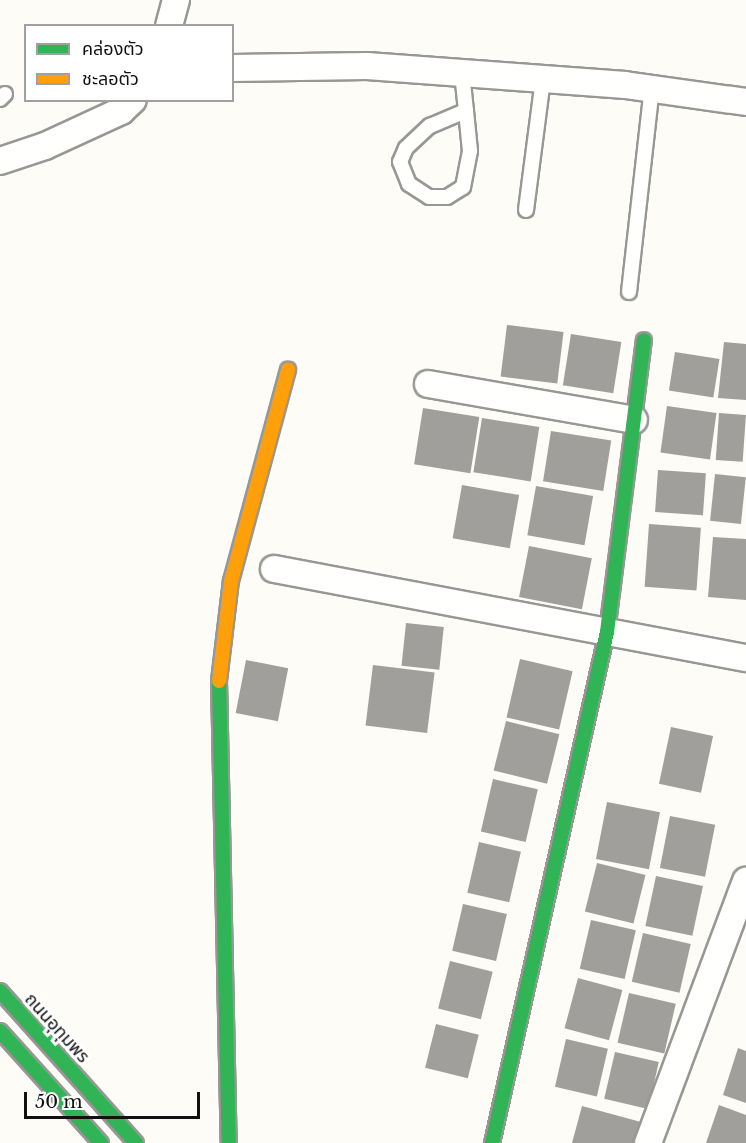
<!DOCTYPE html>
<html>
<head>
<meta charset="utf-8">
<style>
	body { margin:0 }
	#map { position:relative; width:746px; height:1143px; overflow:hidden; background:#fdfcf7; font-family:"Libre Baskerville","Noto Sans Thai",serif }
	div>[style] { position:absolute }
	.building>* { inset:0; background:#a19f9c; transform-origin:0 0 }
	.roads { filter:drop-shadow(2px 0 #979795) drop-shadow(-2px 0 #979795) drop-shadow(0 2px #979795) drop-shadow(0 -2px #979795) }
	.lane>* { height:14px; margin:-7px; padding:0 7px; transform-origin:7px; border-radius:7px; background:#fffffe }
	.street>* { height:26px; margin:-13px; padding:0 13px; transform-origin:13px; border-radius:13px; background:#fffffe }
	.fast>* { height:14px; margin:-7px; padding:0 7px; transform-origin:7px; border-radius:7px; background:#30b455 }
	.slow>* { height:14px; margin:-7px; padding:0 7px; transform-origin:7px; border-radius:7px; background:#ff9f0a }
	span { translate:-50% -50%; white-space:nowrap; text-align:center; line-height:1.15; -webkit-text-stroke:6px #fff; paint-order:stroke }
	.street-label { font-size:18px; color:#111 }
	.legend { position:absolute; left:24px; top:24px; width:210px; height:78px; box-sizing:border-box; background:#fff; border:2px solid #a0a0a0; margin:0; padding:8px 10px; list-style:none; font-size:18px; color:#111 }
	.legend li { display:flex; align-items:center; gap:12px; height:30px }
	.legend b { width:30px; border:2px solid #a0a0a0 }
	.scale { position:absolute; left:24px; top:1092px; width:176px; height:27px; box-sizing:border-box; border:3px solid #111; border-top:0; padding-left:8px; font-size:18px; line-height:21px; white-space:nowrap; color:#111; -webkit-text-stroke:4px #fff; paint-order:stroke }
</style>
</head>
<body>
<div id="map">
	<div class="building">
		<i style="left:507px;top:325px;width:57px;height:52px;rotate:7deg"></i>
		<i style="left:571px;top:334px;width:51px;height:52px;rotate:9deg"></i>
		<i style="clip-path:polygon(724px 342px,746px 344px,746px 400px,718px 398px)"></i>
		<i style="left:675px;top:352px;width:45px;height:39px;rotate:9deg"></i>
		<i style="left:667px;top:406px;width:50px;height:47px;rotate:8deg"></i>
		<i style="left:423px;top:408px;width:57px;height:57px;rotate:9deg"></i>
		<i style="left:719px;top:413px;width:27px;height:47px;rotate:4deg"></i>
		<i style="left:482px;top:418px;width:58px;height:55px;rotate:9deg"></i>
		<i style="left:551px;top:431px;width:61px;height:51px;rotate:9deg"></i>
		<i style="left:658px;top:470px;width:48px;height:42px;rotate:4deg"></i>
		<i style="left:715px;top:474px;width:31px;height:47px;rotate:6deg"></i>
		<i style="left:462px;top:485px;width:58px;height:54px;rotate:10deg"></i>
		<i style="left:536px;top:486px;width:58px;height:50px;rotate:10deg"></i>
		<i style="left:649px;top:524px;width:52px;height:63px;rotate:4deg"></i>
		<i style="clip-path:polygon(713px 537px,746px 539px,746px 600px,708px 597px)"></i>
		<i style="left:529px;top:546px;width:64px;height:52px;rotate:11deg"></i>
		<i style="left:406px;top:623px;width:38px;height:43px;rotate:6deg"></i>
		<i style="left:520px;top:659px;width:54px;height:60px;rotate:13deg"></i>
		<i style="left:246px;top:660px;width:43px;height:54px;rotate:11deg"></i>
		<i style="left:373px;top:665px;width:62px;height:61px;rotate:7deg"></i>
		<i style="left:506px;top:721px;width:55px;height:51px;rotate:14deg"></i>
		<i style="left:671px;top:727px;width:43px;height:58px;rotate:12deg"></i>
		<i style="left:493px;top:779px;width:46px;height:54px;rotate:13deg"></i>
		<i style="left:607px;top:802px;width:54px;height:58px;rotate:11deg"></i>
		<i style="left:670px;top:816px;width:46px;height:53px;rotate:11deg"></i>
		<i style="left:479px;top:842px;width:43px;height:52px;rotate:13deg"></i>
		<i style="left:597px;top:863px;width:50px;height:50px;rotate:14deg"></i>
		<i style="left:656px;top:876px;width:48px;height:51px;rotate:12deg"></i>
		<i style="left:463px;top:904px;width:45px;height:48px;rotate:13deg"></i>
		<i style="left:591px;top:920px;width:46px;height:50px;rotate:13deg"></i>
		<i style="left:643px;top:933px;width:49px;height:50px;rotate:13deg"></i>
		<i style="left:450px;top:961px;width:44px;height:49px;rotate:14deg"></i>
		<i style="left:578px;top:978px;width:46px;height:52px;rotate:15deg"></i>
		<i style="left:629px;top:993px;width:48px;height:51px;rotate:13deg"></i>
		<i style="left:436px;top:1024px;width:44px;height:45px;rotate:14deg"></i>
		<i style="left:566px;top:1039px;width:43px;height:49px;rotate:13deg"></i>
		<i style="clip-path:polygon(738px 1048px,746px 1051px,746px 1103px,723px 1095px)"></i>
		<i style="left:615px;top:1052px;width:45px;height:48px;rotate:13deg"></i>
		<i style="clip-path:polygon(719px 1105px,746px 1115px,746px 1143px,706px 1143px)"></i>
		<i style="clip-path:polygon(582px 1106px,641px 1122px,636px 1143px,572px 1143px)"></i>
	</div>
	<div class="roads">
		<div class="lane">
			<i style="left:462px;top:73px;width:38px;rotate:84deg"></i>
			<i style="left:466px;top:111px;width:40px;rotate:84.3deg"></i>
			<i style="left:470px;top:151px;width:37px;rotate:101deg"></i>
			<i style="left:463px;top:187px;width:19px;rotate:148deg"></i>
			<i style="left:447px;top:197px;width:18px;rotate:180deg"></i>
			<i style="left:429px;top:197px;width:24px;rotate:-147deg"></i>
			<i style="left:409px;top:184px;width:24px;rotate:-112deg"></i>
			<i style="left:400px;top:162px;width:15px;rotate:-67deg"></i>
			<i style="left:406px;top:148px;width:33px;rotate:-43deg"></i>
			<i style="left:430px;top:126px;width:39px;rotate:-23deg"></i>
			<i style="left:0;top:99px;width:7px;rotate:-45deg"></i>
			<i style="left:526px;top:210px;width:132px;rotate:-82.6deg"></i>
			<i style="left:629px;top:292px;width:205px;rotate:-83.6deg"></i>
		</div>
		<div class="street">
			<i style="left:169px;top:26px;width:27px;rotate:-75deg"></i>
			<i style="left:232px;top:68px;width:135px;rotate:-0.8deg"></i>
			<i style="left:367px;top:66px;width:259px;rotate:4.2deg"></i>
			<i style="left:625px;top:85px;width:122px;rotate:8deg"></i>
			<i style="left:0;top:161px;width:47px;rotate:-18.4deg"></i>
			<i style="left:45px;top:146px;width:84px;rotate:-24.7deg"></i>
			<i style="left:121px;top:111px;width:16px;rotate:-43deg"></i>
			<i style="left:428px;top:384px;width:209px;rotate:9.9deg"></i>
			<i style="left:274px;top:569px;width:480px;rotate:10.7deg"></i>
			<i style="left:648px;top:1143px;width:280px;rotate:-69.5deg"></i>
		</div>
		<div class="fast">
			<i style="left:219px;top:681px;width:462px;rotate:88.8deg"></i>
			<i style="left:0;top:991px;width:204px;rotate:48.2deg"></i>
			<i style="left:0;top:1031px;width:151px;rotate:48deg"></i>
			<i style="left:492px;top:1143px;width:524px;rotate:-77.32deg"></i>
			<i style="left:607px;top:632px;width:294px;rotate:-82.8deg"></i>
		</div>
		<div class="slow">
			<i style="left:219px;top:681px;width:101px;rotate:-83.2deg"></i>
			<i style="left:231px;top:581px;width:219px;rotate:-74.9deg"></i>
		</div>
	</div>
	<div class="street-label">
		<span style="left:57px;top:1028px;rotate:48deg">ถนนอุทุมพร</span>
	</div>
	<ul class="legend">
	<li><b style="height:8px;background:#30b455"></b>คล่องตัว</li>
	<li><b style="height:8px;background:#ff9f0a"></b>ชะลอตัว</li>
	</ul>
	<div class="scale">50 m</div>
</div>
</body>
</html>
